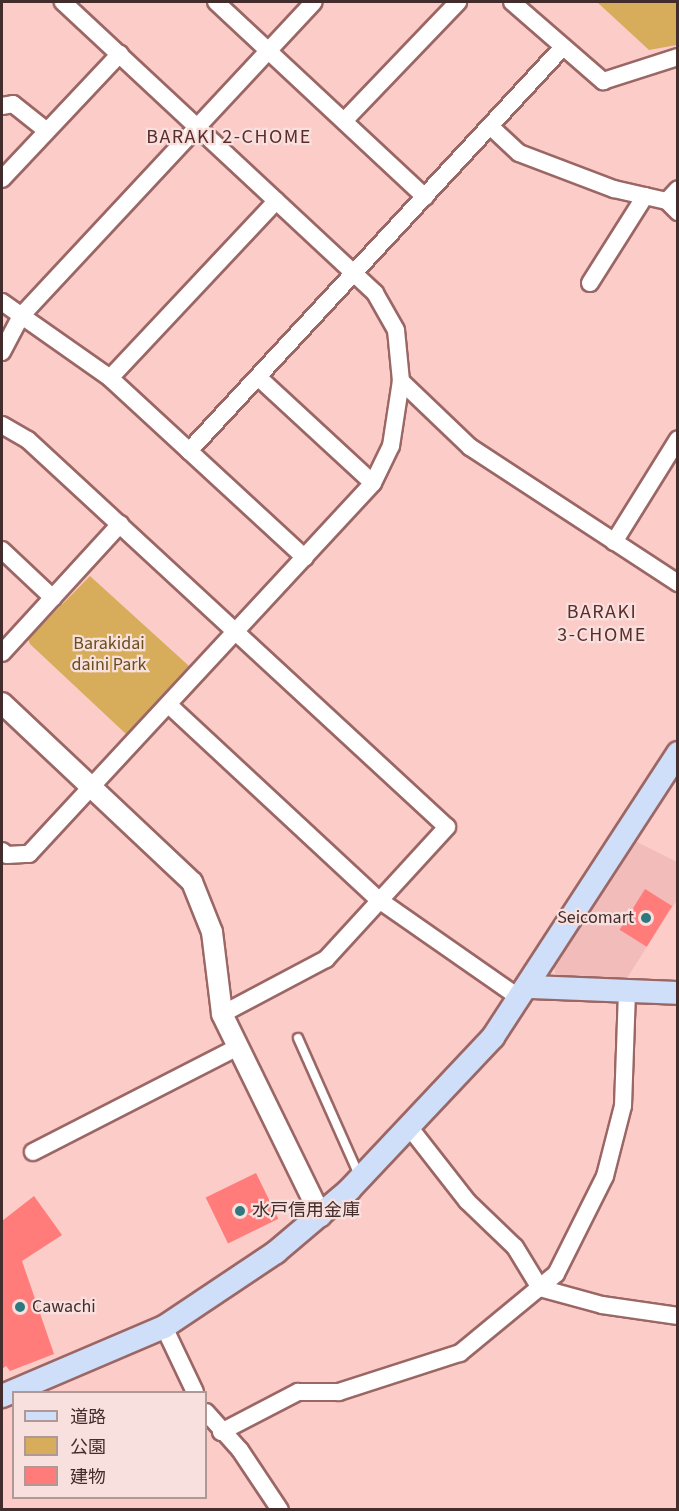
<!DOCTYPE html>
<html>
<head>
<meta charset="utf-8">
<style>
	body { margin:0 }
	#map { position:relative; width:679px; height:1511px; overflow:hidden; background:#fcccc9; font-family:"Source Sans 3","Noto Sans JP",sans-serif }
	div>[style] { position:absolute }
	.built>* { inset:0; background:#f1bcb9 }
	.green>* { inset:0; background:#d7ad5b }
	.building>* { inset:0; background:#ff7c7b; transform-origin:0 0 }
	.roads { filter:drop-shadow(2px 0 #9b6765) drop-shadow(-2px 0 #9b6765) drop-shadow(0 2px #9b6765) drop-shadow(0 -2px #9b6765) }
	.service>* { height:8px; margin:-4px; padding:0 4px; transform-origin:4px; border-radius:4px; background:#fff }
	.minor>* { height:16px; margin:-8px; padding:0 8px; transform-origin:8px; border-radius:8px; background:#fff }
	.tertiary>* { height:20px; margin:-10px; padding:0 10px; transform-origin:10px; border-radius:10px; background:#fff }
	.secondary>* { height:22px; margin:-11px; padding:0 11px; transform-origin:11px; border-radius:11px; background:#d0dff9 }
	.dots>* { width:16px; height:16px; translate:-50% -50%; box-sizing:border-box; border:3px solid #f8e0de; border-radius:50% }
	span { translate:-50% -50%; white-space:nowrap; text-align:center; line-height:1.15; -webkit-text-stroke:4.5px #f8e0de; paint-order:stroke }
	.park-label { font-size:18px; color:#684f1b }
	.poi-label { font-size:18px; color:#432d2c }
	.right { translate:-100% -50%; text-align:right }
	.left { translate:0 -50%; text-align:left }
	.neighbourhood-label { font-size:20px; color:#5a2c2b; letter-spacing:1.5px }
	.frame { position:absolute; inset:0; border:3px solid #432d2c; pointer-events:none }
	.legend { position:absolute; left:12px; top:1391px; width:195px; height:108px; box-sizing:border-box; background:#f8e0de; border:2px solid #b09897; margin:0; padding:8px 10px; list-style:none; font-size:18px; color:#432d2c }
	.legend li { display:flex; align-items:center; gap:12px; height:30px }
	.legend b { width:30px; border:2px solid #b09897 }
</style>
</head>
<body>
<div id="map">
	<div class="built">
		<i style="clip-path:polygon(633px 840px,677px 862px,677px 900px,625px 981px,556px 977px,554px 966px)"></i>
	</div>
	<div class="green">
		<i style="clip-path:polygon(597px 2px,677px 2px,677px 45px,649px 50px)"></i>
		<i style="clip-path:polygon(90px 576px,189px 666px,126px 734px,30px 644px,28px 639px)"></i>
	</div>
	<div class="building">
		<i style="left:645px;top:889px;width:32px;height:48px;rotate:32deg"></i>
		<i style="left:256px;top:1173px;width:51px;height:56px;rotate:64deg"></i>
		<i style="clip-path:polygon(34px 1196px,62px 1235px,22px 1261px,54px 1354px,10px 1371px,6px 1366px,2px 1369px,2px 1221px)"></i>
	</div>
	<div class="roads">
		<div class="service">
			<i style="left:298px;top:1038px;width:152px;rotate:66deg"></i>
		</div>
		<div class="minor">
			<i style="left:216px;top:2px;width:286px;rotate:43deg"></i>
			<i style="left:512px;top:2px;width:121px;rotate:41deg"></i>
			<i style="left:603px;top:81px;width:79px;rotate:-17.7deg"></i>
			<i style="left:2px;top:106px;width:11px;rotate:-10deg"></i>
			<i style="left:13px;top:104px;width:43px;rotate:38.5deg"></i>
			<i style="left:344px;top:121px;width:165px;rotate:-46.2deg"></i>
			<i style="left:491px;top:127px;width:38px;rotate:43deg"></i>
			<i style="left:519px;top:153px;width:102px;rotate:20.8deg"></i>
			<i style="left:614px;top:189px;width:54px;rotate:12.8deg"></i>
			<i style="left:667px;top:201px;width:16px;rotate:45deg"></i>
			<i style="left:2px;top:179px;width:172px;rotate:-46.7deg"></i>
			<i style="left:667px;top:201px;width:16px;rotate:-47deg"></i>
			<i style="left:590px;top:283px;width:103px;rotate:-57.7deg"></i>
			<i style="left:2px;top:302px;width:132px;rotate:35.1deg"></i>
			<i style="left:110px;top:378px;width:265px;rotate:42.7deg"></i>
			<i style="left:2px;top:352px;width:41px;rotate:-62.2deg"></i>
			<i style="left:21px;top:316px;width:429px;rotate:-47deg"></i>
			<i style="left:258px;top:377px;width:156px;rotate:42.7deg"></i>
			<i style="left:110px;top:378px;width:243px;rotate:-46.8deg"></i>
			<i style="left:401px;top:381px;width:95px;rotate:43.7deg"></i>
			<i style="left:470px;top:447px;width:249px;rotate:33.2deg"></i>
			<i style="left:2px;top:425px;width:30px;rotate:30deg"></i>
			<i style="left:28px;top:440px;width:570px;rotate:42.73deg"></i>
			<i style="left:447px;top:827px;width:179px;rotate:132.5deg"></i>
			<i style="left:326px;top:959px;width:118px;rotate:152.1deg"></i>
			<i style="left:189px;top:451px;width:549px;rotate:-47.21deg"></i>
			<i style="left:614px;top:542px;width:121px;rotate:-58.1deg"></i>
			<i style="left:2px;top:550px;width:70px;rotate:43.3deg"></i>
			<i style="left:2px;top:653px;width:175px;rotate:-47.5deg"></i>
			<i style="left:169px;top:705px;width:287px;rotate:42.9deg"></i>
			<i style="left:379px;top:900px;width:173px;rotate:34.9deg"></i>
			<i style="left:2px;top:851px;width:6px;rotate:39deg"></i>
			<i style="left:7px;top:855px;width:22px;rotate:-3deg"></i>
			<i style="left:29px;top:854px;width:506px;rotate:-47.16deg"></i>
			<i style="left:373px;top:483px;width:41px;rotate:-64.1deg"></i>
			<i style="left:391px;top:446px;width:66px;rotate:-81.3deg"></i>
			<i style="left:401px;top:381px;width:51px;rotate:-95.6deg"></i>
			<i style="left:396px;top:330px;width:43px;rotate:-119.6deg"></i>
			<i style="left:375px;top:293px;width:427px;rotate:-137deg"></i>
			<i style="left:410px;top:1128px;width:93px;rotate:52deg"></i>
			<i style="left:467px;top:1201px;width:66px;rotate:43.8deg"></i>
			<i style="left:515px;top:1247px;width:48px;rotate:58.6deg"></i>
			<i style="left:540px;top:1288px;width:64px;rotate:15.3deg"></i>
			<i style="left:602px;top:1305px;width:77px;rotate:8.2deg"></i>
			<i style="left:33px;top:1152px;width:228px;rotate:-27.1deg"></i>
			<i style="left:164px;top:1327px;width:72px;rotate:64.5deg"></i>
			<i style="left:206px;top:1412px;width:51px;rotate:48.2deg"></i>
			<i style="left:240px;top:1450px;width:72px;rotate:56.3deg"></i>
			<i style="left:221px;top:1432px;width:87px;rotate:-27.5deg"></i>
			<i style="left:298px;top:1392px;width:41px"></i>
			<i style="left:339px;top:1392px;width:127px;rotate:-17.9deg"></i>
			<i style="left:460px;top:1353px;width:124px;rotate:-39.5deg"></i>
			<i style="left:556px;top:1274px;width:110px;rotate:-63.4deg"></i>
			<i style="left:605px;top:1176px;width:72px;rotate:-75.6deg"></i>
			<i style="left:623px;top:1106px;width:116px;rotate:-88deg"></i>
		</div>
		<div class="tertiary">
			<i style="left:2px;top:703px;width:261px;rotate:43.3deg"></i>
			<i style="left:192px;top:882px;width:54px;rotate:68.2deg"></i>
			<i style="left:212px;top:932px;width:83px;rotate:83deg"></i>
			<i style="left:222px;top:1014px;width:225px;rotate:63.9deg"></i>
		</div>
		<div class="secondary">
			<i style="left:530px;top:987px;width:148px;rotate:2.3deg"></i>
			<i style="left:2px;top:1396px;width:176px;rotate:-23.1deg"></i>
			<i style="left:164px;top:1327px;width:135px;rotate:-33.8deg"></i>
			<i style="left:276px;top:1252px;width:96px;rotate:-40.3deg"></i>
			<i style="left:349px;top:1190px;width:210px;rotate:-46.7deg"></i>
			<i style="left:493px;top:1037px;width:339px;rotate:-56.9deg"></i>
		</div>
	</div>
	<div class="dots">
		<i style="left:646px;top:918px;background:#2f787e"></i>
		<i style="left:240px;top:1211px;background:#2f787e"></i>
		<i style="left:20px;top:1307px;background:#2f787e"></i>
	</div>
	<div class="park-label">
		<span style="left:109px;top:655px">Barakidai<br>daini Park</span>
	</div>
	<div class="poi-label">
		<span class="right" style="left:634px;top:918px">Seicomart</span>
		<span class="left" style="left:252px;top:1211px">水戸信用金庫</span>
		<span class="left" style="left:32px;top:1307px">Cawachi</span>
	</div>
	<div class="neighbourhood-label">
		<span style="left:229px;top:137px">BARAKI 2-CHOME</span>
		<span style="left:602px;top:624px">BARAKI<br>3-CHOME</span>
	</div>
	<div class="frame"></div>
	<ul class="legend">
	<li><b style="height:8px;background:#d0dff9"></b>道路</li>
	<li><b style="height:16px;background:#d7ad5b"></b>公園</li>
	<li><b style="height:16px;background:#ff7c7b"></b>建物</li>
	</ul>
</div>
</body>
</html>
